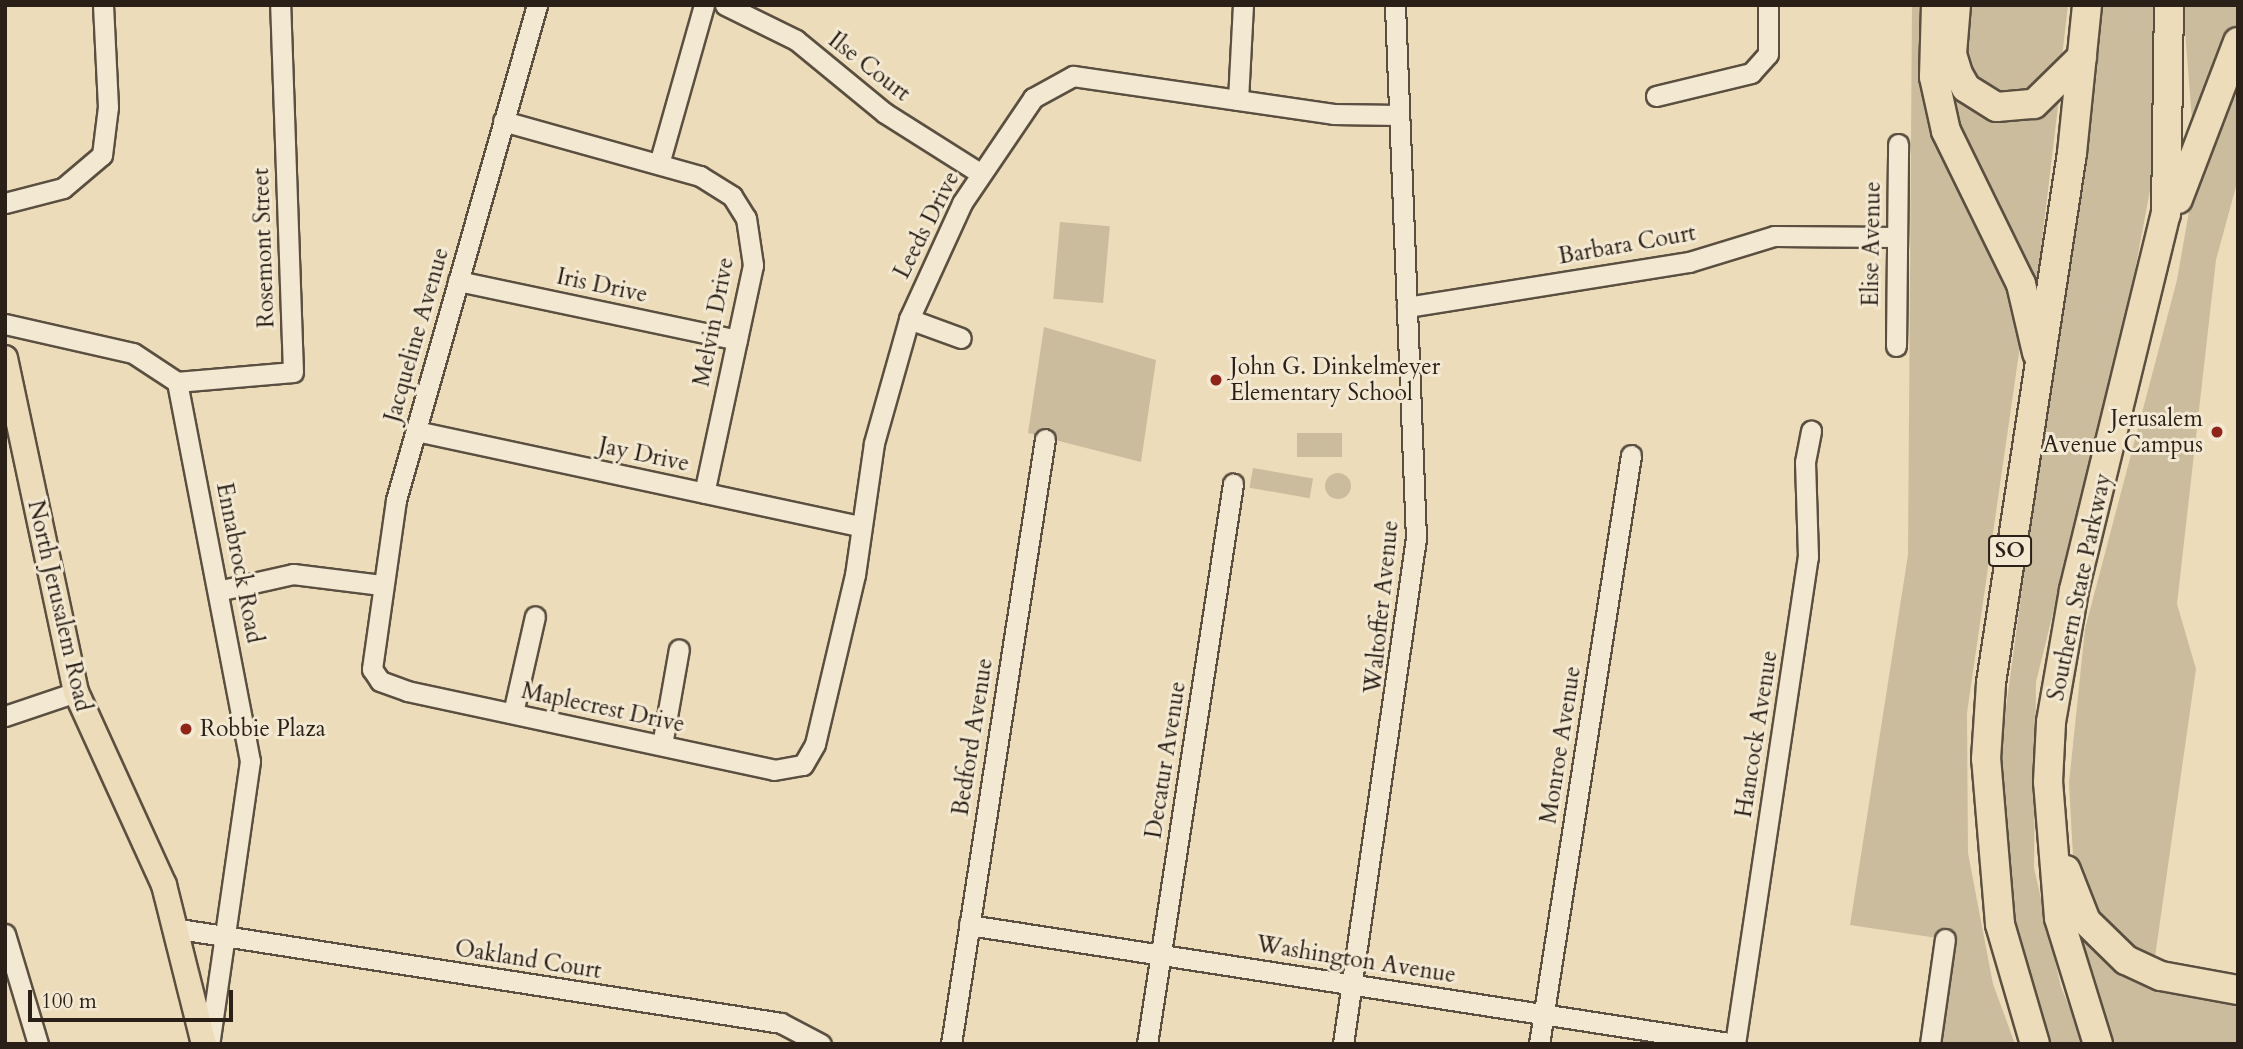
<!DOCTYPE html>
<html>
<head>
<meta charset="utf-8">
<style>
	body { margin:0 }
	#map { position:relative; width:2243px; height:1049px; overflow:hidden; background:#ecdcb9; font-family:Cardo,serif }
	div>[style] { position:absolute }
	.green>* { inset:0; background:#cbbc9d; transform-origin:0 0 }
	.round { border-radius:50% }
	.roads { filter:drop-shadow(2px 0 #5a4f40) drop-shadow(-2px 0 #5a4f40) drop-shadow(0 2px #5a4f40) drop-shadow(0 -2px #5a4f40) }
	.minor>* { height:19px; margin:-9.5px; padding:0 9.5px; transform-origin:9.5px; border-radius:9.5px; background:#f3e8d2 }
	.major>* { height:24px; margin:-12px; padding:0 12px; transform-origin:12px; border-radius:12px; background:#ecdcb9 }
	.highway>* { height:28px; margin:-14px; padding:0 14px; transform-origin:14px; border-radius:14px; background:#ecdcb9 }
	.dots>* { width:19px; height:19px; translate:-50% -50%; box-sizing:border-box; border:4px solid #f3e8d2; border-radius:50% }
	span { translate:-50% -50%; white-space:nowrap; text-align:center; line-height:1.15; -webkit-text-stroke:6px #f3e8d2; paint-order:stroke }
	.shield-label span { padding:2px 5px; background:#f3e8d2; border:2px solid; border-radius:5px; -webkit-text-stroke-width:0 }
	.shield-label { font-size:21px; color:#2a2017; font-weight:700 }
	.street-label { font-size:23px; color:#2a2017 }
	.poi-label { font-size:23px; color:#2a2017 }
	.left { translate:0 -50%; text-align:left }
	.right { translate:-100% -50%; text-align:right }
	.frame { position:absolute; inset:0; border:7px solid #2a2017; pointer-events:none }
	.scale { position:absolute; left:28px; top:990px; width:205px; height:32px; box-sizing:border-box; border:4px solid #2a2017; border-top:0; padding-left:9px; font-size:21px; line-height:24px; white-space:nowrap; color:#2a2017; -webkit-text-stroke:5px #f3e8d2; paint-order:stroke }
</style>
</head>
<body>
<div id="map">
	<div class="green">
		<i style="clip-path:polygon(1912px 5px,1927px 5px,1925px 70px,2019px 301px,2019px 353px,1967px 713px,1968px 853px,1993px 984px,2015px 1044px,1930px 1044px,1944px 939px,1850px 925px,1908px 555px)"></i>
		<i style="clip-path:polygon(1948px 5px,1958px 92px,2059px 98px,2034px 307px,1944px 105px)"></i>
		<i style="clip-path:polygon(1962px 5px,2068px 5px,2062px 57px,2016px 102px,1959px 69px)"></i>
		<i style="clip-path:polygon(2100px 5px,2154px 7px,2153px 174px,2128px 308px,2036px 682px,2034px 868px,2061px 987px,2085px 1044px,2046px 1044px,2005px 876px,2000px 753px)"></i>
		<i style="clip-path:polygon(2183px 5px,2238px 5px,2238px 24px,2192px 120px)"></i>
		<i style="clip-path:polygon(2238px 58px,2238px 179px,2216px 260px,2177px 604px,2196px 669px,2154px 964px,2094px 923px,2073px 855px,2069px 783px,2085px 629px,2177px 280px,2198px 160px)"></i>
		<i style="left:1060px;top:222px;width:50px;height:77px;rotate:5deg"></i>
		<i style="clip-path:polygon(1044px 327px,1156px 360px,1141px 462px,1028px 433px)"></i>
		<i style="left:1297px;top:433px;width:45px;height:24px"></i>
		<i style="left:1253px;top:468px;width:61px;height:20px;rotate:10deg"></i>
		<i class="round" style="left:1325px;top:473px;width:26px;height:26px"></i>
		<i style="clip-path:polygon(2075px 924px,2095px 945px,2238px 997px,2238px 1044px,2115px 1044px)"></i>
	</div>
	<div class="roads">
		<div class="minor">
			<i style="left:537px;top:5px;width:515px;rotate:105.9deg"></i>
			<i style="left:396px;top:500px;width:171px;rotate:98.1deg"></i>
			<i style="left:372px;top:669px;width:14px;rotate:56deg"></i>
			<i style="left:380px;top:681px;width:29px;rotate:20deg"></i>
			<i style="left:407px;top:691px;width:375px;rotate:12.1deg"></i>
			<i style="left:774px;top:770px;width:29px;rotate:-10deg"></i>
			<i style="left:803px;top:765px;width:24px;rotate:-60deg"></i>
			<i style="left:815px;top:744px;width:174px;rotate:-76.7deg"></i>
			<i style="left:855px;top:575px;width:133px;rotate:-81.8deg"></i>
			<i style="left:874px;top:443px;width:129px;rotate:-74.2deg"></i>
			<i style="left:909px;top:319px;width:128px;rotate:-65.4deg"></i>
			<i style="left:962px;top:203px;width:127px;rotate:-55.9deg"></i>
			<i style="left:1033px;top:98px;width:46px;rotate:-28.8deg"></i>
			<i style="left:1073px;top:76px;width:263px;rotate:8.3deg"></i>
			<i style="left:1333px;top:114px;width:66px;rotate:0.9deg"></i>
			<i style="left:725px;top:5px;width:79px;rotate:26.2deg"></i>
			<i style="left:796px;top:40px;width:115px;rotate:39.4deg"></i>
			<i style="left:885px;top:113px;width:112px;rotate:32.3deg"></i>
			<i style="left:1656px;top:96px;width:98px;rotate:-13.6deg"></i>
			<i style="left:1751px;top:73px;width:25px;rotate:-48deg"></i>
			<i style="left:1768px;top:54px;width:49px;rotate:-90deg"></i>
			<i style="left:1238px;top:100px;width:95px;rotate:-87deg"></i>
			<i style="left:503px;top:121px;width:205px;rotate:15.6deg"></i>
			<i style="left:700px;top:176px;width:38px;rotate:32deg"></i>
			<i style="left:732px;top:196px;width:26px;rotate:58deg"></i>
			<i style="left:746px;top:218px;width:48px;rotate:81.5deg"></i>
			<i style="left:753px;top:265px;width:233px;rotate:102.1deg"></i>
			<i style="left:659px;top:164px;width:165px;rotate:-74.2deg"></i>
			<i style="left:5px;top:203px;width:60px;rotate:-14.5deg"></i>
			<i style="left:63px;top:188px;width:51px;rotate:-40.2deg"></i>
			<i style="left:102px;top:155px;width:48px;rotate:-82.9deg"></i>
			<i style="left:108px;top:107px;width:102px;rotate:-92.8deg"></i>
			<i style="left:458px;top:281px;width:285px;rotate:11.9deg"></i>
			<i style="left:1407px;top:307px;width:286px;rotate:-9.1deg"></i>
			<i style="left:1689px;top:262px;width:89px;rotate:-17deg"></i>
			<i style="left:1774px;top:236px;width:122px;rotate:0.5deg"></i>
			<i style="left:909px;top:319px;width:55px;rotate:20.1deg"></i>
			<i style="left:5px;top:324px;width:131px;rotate:12.8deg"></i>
			<i style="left:133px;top:353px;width:53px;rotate:33.4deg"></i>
			<i style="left:177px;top:382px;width:386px;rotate:79.1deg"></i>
			<i style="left:250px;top:761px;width:286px;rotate:98.2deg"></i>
			<i style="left:1896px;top:346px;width:202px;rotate:-89.4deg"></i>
			<i style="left:177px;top:382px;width:116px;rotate:-4.9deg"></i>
			<i style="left:293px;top:372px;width:367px;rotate:-92deg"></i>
			<i style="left:416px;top:431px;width:455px;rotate:12.1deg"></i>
			<i style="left:222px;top:590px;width:73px;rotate:-12.7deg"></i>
			<i style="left:293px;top:574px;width:89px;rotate:7.1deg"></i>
			<i style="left:513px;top:713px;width:99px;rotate:-77.2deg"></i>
			<i style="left:5px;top:716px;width:75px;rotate:-18.7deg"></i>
			<i style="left:662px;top:745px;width:97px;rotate:-80deg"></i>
			<i style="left:969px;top:925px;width:775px;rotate:8.83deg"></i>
			<i style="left:1735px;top:1044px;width:492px;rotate:-81.5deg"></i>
			<i style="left:1808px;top:557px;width:95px;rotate:-91.8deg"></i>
			<i style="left:1805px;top:462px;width:32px;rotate:-79deg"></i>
			<i style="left:179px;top:929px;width:609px;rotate:8.87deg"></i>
			<i style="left:781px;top:1023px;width:45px;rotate:27.7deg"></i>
			<i style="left:5px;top:934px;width:115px;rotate:73.3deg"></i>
			<i style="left:951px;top:1044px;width:612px;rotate:-81.17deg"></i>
			<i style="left:1147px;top:1044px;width:567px;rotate:-81.27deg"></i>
			<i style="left:1343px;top:1044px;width:511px;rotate:-81.79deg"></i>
			<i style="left:1416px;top:538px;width:533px;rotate:-92.26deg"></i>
			<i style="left:1539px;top:1044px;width:596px;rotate:-81.12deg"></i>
			<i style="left:1930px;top:1044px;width:106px;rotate:-81.9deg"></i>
		</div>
		<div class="major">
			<i style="left:5px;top:358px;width:341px;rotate:78deg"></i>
			<i style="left:76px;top:692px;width:212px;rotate:65.5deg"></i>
			<i style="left:164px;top:885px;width:164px;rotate:75.9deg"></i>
		</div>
		<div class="highway">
			<i style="left:1936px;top:5px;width:72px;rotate:91.6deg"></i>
			<i style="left:1934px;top:77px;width:55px;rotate:77.5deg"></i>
			<i style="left:1946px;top:131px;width:170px;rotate:63.9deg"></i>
			<i style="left:2021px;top:284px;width:71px;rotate:76.9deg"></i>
			<i style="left:1956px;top:5px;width:49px;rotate:94.7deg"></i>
			<i style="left:1952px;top:54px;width:21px;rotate:73deg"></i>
			<i style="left:1958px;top:74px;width:16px;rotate:60deg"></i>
			<i style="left:1966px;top:88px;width:36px;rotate:32deg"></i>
			<i style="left:1997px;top:107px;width:37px;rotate:-5deg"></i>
			<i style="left:2034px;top:104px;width:67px;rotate:-44.4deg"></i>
			<i style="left:2178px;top:199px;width:168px;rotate:-69.1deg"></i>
			<i style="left:2066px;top:870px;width:55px;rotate:68.6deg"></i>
			<i style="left:2086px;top:921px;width:56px;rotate:44.3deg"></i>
			<i style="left:2126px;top:960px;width:38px;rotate:25deg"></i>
			<i style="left:2161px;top:976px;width:78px;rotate:10.3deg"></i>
			<i style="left:2035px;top:1044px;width:125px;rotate:-106.3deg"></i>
			<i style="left:2000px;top:924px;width:166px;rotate:-94.8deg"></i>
			<i style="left:1986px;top:759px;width:76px;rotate:-86.2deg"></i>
			<i style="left:1991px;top:683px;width:536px;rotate:-81.31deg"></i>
			<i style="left:2072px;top:153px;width:149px;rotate:-84.2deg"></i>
			<i style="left:2098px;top:1044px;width:132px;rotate:-107.2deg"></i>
			<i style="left:2059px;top:918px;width:136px;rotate:-94.6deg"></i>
			<i style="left:2048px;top:782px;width:60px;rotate:-87.1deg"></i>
			<i style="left:2051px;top:722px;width:134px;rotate:-80.1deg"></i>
			<i style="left:2074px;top:590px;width:387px;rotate:-76.3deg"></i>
			<i style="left:2166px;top:214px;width:209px;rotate:-89.2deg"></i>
		</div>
	</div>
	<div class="dots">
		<i style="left:1216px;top:380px;background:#8f2418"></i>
		<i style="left:2217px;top:432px;background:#8f2418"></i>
		<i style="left:186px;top:729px;background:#8f2418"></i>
	</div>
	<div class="shield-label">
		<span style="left:2010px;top:551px">SO</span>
	</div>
	<div class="street-label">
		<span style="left:869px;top:67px;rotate:38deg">Ilse Court</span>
		<span style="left:927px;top:225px;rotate:-63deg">Leeds Drive</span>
		<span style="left:1872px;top:244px;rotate:-89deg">Elise Avenue</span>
		<span style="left:1627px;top:245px;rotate:-10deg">Barbara Court</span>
		<span style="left:264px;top:248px;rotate:-92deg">Rosemont Street</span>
		<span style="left:602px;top:286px;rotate:12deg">Iris Drive</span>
		<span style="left:714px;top:322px;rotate:-79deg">Melvin Drive</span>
		<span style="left:417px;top:335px;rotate:-74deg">Jacqueline Avenue</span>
		<span style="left:644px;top:455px;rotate:12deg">Jay Drive</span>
		<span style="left:239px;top:563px;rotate:79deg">Ennabrock Road</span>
		<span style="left:2080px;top:587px;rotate:-78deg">Southern State Parkway</span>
		<span style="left:59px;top:606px;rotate:77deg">North Jerusalem Road</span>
		<span style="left:1382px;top:607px;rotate:-84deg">Waltoffer Avenue</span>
		<span style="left:603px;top:708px;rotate:12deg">Maplecrest Drive</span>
		<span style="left:1757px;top:734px;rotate:-81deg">Hancock Avenue</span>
		<span style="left:973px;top:737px;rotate:-81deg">Bedford Avenue</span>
		<span style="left:1561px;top:745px;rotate:-81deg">Monroe Avenue</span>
		<span style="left:1166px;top:760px;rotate:-81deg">Decatur Avenue</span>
		<span style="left:528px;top:960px;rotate:9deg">Oakland Court</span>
		<span style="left:1356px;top:960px;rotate:9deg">Washington Avenue</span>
	</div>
	<div class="poi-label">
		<span class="left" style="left:1230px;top:380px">John G. Dinkelmeyer<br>Elementary School</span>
		<span class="right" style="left:2203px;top:432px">Jerusalem<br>Avenue Campus</span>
		<span class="left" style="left:200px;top:729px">Robbie Plaza</span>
	</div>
	<div class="frame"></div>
	<div class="scale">100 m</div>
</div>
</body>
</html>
